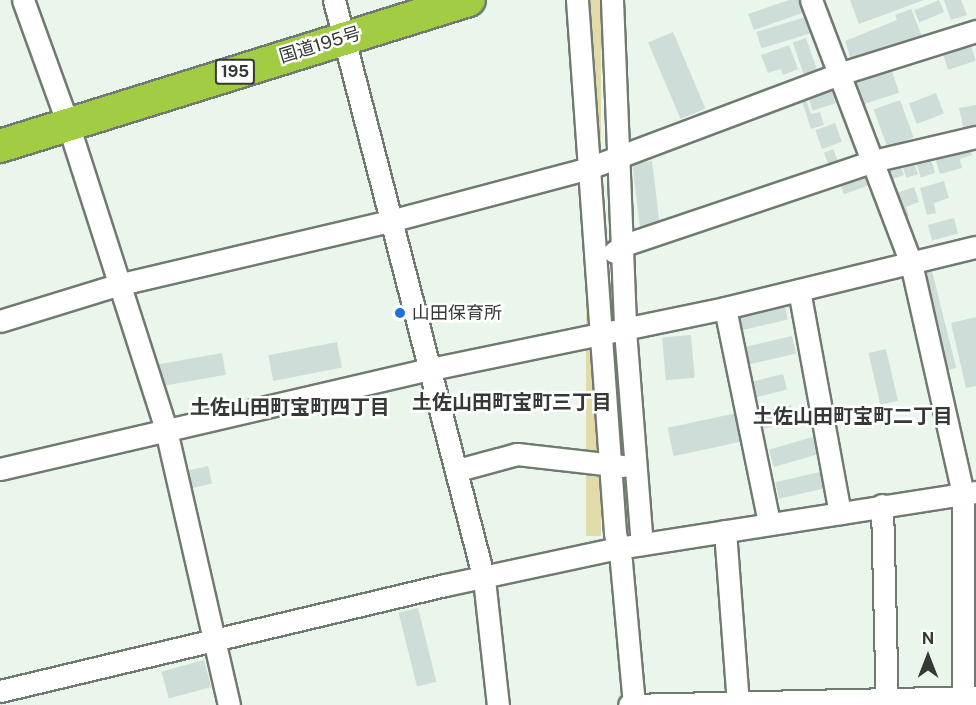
<!DOCTYPE html>
<html>
<head>
<meta charset="utf-8">
<style>
	body { margin:0 }
	#map { position:relative; width:976px; height:705px; overflow:hidden; background:#eaf6eb; font-family:"Public Sans","Noto Sans JP",sans-serif }
	div>[style] { position:absolute }
	.green>* { inset:0; background:#e0dba8; transform-origin:0 0 }
	.building>* { inset:0; background:#ceddd7; transform-origin:0 0 }
	.roads { filter:drop-shadow(2px 0 #707a70) drop-shadow(-2px 0 #707a70) drop-shadow(0 2px #707a70) drop-shadow(0 -2px #707a70) }
	.minor>* { height:21px; margin:-10.5px; padding:0 10.5px; transform-origin:10.5px; border-radius:10.5px; background:#fff }
	.highway>* { height:32px; margin:-16px; padding:0 16px; transform-origin:16px; border-radius:16px; background:#a1cc43 }
	.dots>* { width:16px; height:16px; translate:-50% -50%; box-sizing:border-box; border:3px solid #fff; border-radius:50% }
	span { translate:-50% -50%; white-space:nowrap; text-align:center; line-height:1.15; -webkit-text-stroke:5px #fff; paint-order:stroke }
	.shield-label span { padding:2px 4px; background:#fff; border:2px solid; border-radius:4px; -webkit-text-stroke-width:0 }
	.shield-label { font-size:16px; color:#343935; font-weight:700 }
	.street-label { font-size:18px; color:#343935 }
	.poi-label { font-size:18px; color:#343935 }
	.left { translate:0 -50%; text-align:left }
	.neighbourhood-label { font-size:20px; color:#343935; font-weight:700 }
	.north { position:absolute; left:898px; top:627px; width:60px; height:60px; -webkit-text-stroke:4px #fff; paint-order:stroke; rotate:0deg; font-size:16px; font-weight:700; line-height:24px; text-align:center; color:#343935 }
	.north::after { content:''; display:block; margin:auto; width:21px; height:27px; background:#343935; clip-path:polygon(50% 0,100% 100%,50% 72%,0 100%) }
</style>
</head>
<body>
<div id="map">
	<div class="green">
		<i style="left:586px;top:0;width:15px;height:536px"></i>
	</div>
	<div class="building">
		<i style="clip-path:polygon(789px 0,800px 0,805px 12px,754px 30px,748px 14px)"></i>
		<i style="clip-path:polygon(850px 0,924px 0,859px 24px)"></i>
		<i style="left:939px;top:0;width:13px;height:27px;rotate:67deg"></i>
		<i style="clip-path:polygon(944px 0,961px 0,967px 15px,951px 20px)"></i>
		<i style="clip-path:polygon(911px 9px,923px 39px,852px 63px,845px 41px,897px 20px,895px 15px)"></i>
		<i style="left:809px;top:16px;width:17px;height:55px;rotate:73deg"></i>
		<i style="left:673px;top:32px;width:83px;height:27px;rotate:67deg"></i>
		<i style="left:968px;top:37px;width:25px;height:29px;rotate:72deg"></i>
		<i style="left:806px;top:38px;width:36px;height:14px;rotate:71deg"></i>
		<i style="clip-path:polygon(789px 45px,798px 69px,783px 75px,781px 69px,768px 73px,761px 55px)"></i>
		<i style="left:891px;top:68px;width:26px;height:40px;rotate:72deg"></i>
		<i style="left:833px;top:83px;width:20px;height:28px;rotate:72deg"></i>
		<i style="left:936px;top:93px;width:22px;height:29px;rotate:69deg"></i>
		<i style="clip-path:polygon(806px 100px,811px 114px,820px 112px,824px 125px,811px 129px,802px 101px)"></i>
		<i style="left:900px;top:100px;width:40px;height:28px;rotate:70deg"></i>
		<i style="clip-path:polygon(976px 105px,976px 128px,964px 130px,959px 108px)"></i>
		<i style="left:835px;top:123px;width:20px;height:21px;rotate:70deg"></i>
		<i style="clip-path:polygon(968px 141px,972px 155px,960px 159px,962px 168px,940px 174px,933px 151px)"></i>
		<i style="left:833px;top:149px;width:15px;height:10px;rotate:67deg"></i>
		<i style="left:928px;top:151px;width:23px;height:15px;rotate:72deg"></i>
		<i style="left:912px;top:157px;width:18px;height:12px;rotate:71deg"></i>
		<i style="left:898px;top:158px;width:18px;height:20px;rotate:71deg"></i>
		<i style="left:652px;top:161px;width:73px;height:20px;rotate:83deg"></i>
		<i style="left:867px;top:170px;width:15px;height:30px;rotate:70deg"></i>
		<i style="clip-path:polygon(944px 181px,949px 198px,934px 203px,936px 213px,927px 215px,920px 188px)"></i>
		<i style="clip-path:polygon(914px 187px,919px 202px,906px 207px,909px 216px,899px 219px,891px 195px)"></i>
		<i style="left:954px;top:218px;width:16px;height:27px;rotate:75deg"></i>
		<i style="left:931px;top:267px;width:104px;height:14px;rotate:76deg"></i>
		<i style="left:784px;top:303px;width:17px;height:51px;rotate:77deg"></i>
		<i style="clip-path:polygon(976px 317px,976px 386px,966px 388px,951px 323px)"></i>
		<i style="left:691px;top:335px;width:43px;height:29px;rotate:85deg"></i>
		<i style="left:792px;top:336px;width:18px;height:51px;rotate:77deg"></i>
		<i style="left:337px;top:342px;width:26px;height:70px;rotate:79deg"></i>
		<i style="left:886px;top:349px;width:53px;height:18px;rotate:77deg"></i>
		<i style="left:222px;top:353px;width:22px;height:66px;rotate:80deg"></i>
		<i style="left:783px;top:374px;width:16px;height:35px;rotate:76deg"></i>
		<i style="left:791px;top:405px;width:17px;height:35px;rotate:77deg"></i>
		<i style="left:737px;top:413px;width:29px;height:71px;rotate:78deg"></i>
		<i style="left:813px;top:437px;width:18px;height:46px;rotate:74deg"></i>
		<i style="left:208px;top:466px;width:18px;height:27px;rotate:77deg"></i>
		<i style="left:824px;top:471px;width:17px;height:50px;rotate:77deg"></i>
		<i style="left:418px;top:608px;width:76px;height:20px;rotate:76deg"></i>
		<i style="left:204px;top:660px;width:28px;height:44px;rotate:75deg"></i>
	</div>
	<div class="roads">
		<div class="minor">
			<i style="left:23px;top:0;width:132px;rotate:70.1deg"></i>
			<i style="left:68px;top:124px;width:321px;rotate:72.2deg"></i>
			<i style="left:166px;top:430px;width:282px;rotate:77.1deg"></i>
			<i style="left:334px;top:0;width:598px;rotate:75.48deg"></i>
			<i style="left:484px;top:579px;width:127px;rotate:83.7deg"></i>
			<i style="left:577px;top:0;width:534px;rotate:85.92deg"></i>
			<i style="left:615px;top:533px;width:30px;rotate:78deg"></i>
			<i style="left:621px;top:562px;width:144px;rotate:84.8deg"></i>
			<i style="left:612px;top:0;width:330px;rotate:87.7deg"></i>
			<i style="left:625px;top:330px;width:215px;rotate:85.5deg"></i>
			<i style="left:811px;top:0;width:281px;rotate:69.2deg"></i>
			<i style="left:911px;top:263px;width:237px;rotate:77.3deg"></i>
			<i style="left:963px;top:494px;width:211px;rotate:90deg"></i>
			<i style="left:614px;top:252px;width:12px;rotate:-35deg"></i>
			<i style="left:624px;top:245px;width:263px;rotate:-18.6deg"></i>
			<i style="left:873px;top:161px;width:106px;rotate:-13.1deg"></i>
			<i style="left:799px;top:290px;width:227px;rotate:79.6deg"></i>
			<i style="left:725px;top:308px;width:219px;rotate:78.4deg"></i>
			<i style="left:0;top:321px;width:122px;rotate:-17.1deg"></i>
			<i style="left:117px;top:285px;width:285px;rotate:-13.2deg"></i>
			<i style="left:394px;top:220px;width:202px;rotate:-14.9deg"></i>
			<i style="left:589px;top:168px;width:267px;rotate:-20.6deg"></i>
			<i style="left:839px;top:74px;width:144px;rotate:-17.4deg"></i>
			<i style="left:0;top:469px;width:442px;rotate:-13.1deg"></i>
			<i style="left:431px;top:369px;width:300px;rotate:-11.7deg"></i>
			<i style="left:725px;top:308px;width:258px;rotate:-13.7deg"></i>
			<i style="left:458px;top:470px;width:61px;rotate:-15.2deg"></i>
			<i style="left:517px;top:454px;width:106px;rotate:6.5deg"></i>
			<i style="left:882px;top:505px;width:200px;rotate:88.6deg"></i>
			<i style="left:725px;top:531px;width:174px;rotate:85.7deg"></i>
			<i style="left:0;top:691px;width:457px;rotate:-13.4deg"></i>
			<i style="left:445px;top:585px;width:177px;rotate:-12.1deg"></i>
			<i style="left:618px;top:548px;width:362px;rotate:-8.9deg"></i>
			<i style="left:629px;top:705px;width:346px;rotate:-1.3deg"></i>
		</div>
		<div class="highway">
			<i style="left:0;top:146px;width:491px;rotate:-17.3deg"></i>
		</div>
	</div>
	<div class="dots">
		<i style="left:400px;top:313px;background:#1e72dc"></i>
	</div>
	<div class="shield-label">
		<span style="left:235px;top:72px">195</span>
	</div>
	<div class="street-label">
		<span style="left:320px;top:45px;rotate:-17deg">国道195号</span>
	</div>
	<div class="poi-label">
		<span class="left" style="left:412px;top:313px">山田保育所</span>
	</div>
	<div class="neighbourhood-label">
		<span style="left:512px;top:402px">土佐山田町宝町三丁目</span>
		<span style="left:290px;top:407px">土佐山田町宝町四丁目</span>
		<span style="left:853px;top:416px">土佐山田町宝町二丁目</span>
	</div>
	<div class="north">N</div>
</div>
</body>
</html>
